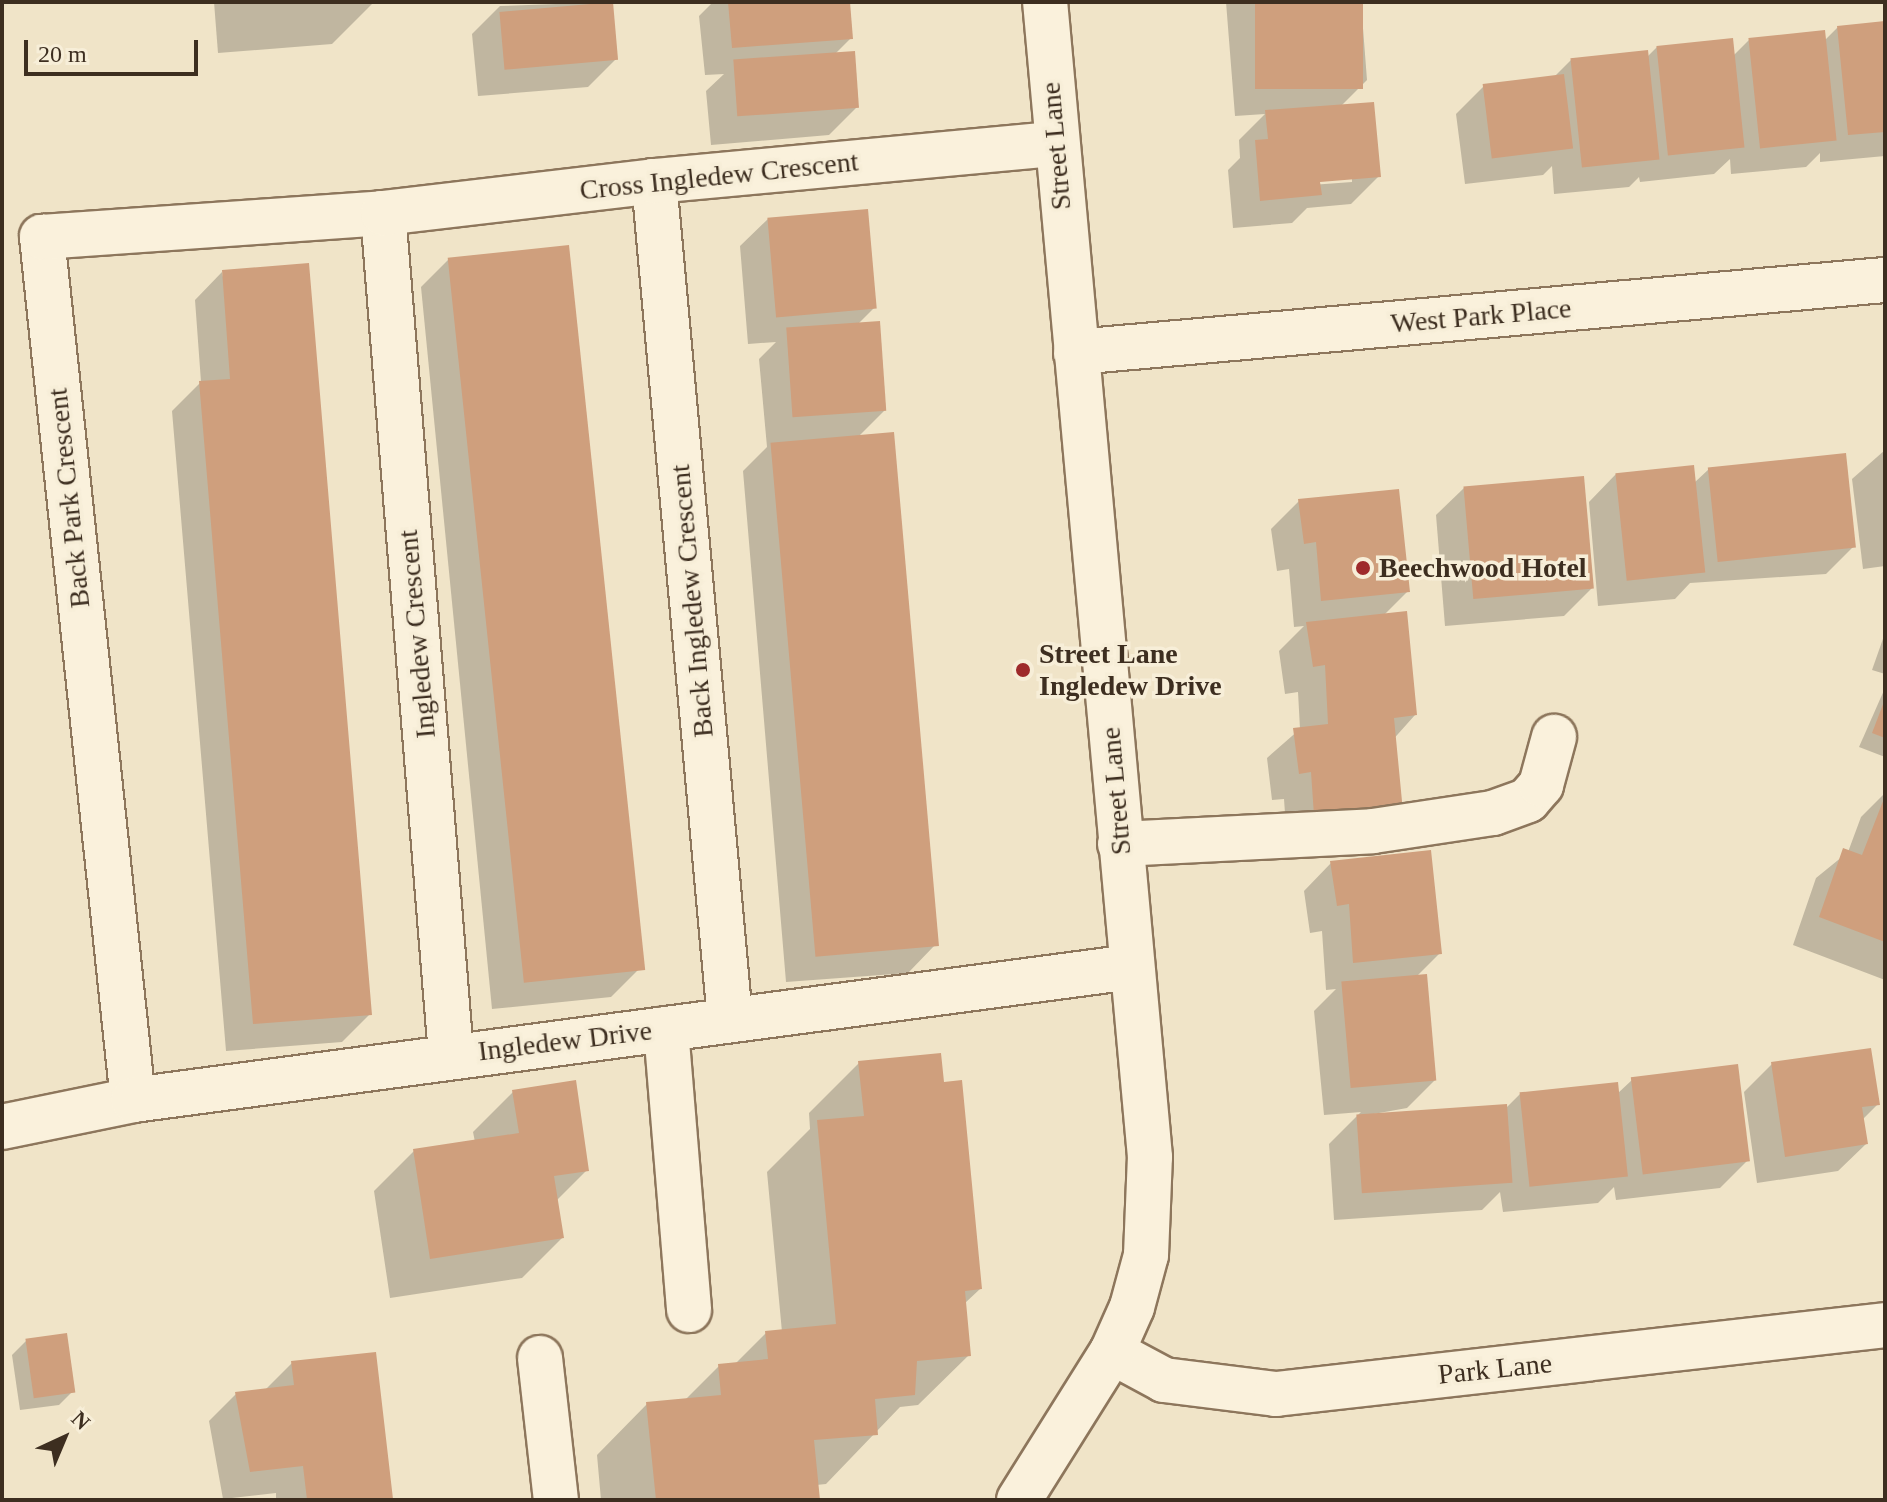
<!DOCTYPE html>
<html>
<head>
<meta charset="utf-8">
<style>
	body { margin:0 }
	#map { position:relative; width:1887px; height:1502px; overflow:hidden; background:#f0e4c8; font-family:Georgia,serif }
	div>[style] { position:absolute }
	.shadow>* { inset:0; background:#0003 }
	.building>* { inset:0; background:#cf9f7d; transform-origin:0 0 }
	.roads { filter:drop-shadow(2px 0 #8d765c) drop-shadow(-2px 0 #8d765c) drop-shadow(0 2px #8d765c) drop-shadow(0 -2px #8d765c) }
	.minor>* { height:44px; margin:-22px; padding:0 22px; transform-origin:22px; border-radius:22px; background:#faf1dc }
	.dots>* { width:22px; height:22px; translate:-50% -50%; box-sizing:border-box; border:4px solid #f7eed8; border-radius:50% }
	span { translate:-50% -50%; white-space:nowrap; text-align:center; line-height:1.15; -webkit-text-stroke:7px #f7eed8; paint-order:stroke }
	.street-label { font-size:28px; color:#3d2e20 }
	.poi-label { font-size:28px; color:#3d2e20; font-weight:700 }
	.left { translate:0 -50%; text-align:left }
	.frame { position:absolute; inset:0; border:4px solid #3d2e20; pointer-events:none }
	.north { position:absolute; left:24px; top:1398px; width:80px; height:80px; -webkit-text-stroke:6px #f7eed8; paint-order:stroke; rotate:44deg; font-size:22px; font-weight:700; line-height:32px; text-align:center; color:#3d2e20 }
	.north::after { content:''; display:block; margin:auto; width:28px; height:36px; background:#3d2e20; clip-path:polygon(50% 0,100% 100%,50% 72%,0 100%) }
	.scale { position:absolute; left:24px; top:40px; width:174px; height:36px; box-sizing:border-box; border:4px solid #3d2e20; border-top:0; padding-left:10px; font-size:24px; line-height:28px; white-space:nowrap; color:#3d2e20; -webkit-text-stroke:6px #f7eed8; paint-order:stroke }
</style>
</head>
<body>
<div id="map">
	<div class="shadow">
		<i style="clip-path:polygon(214px 2px,374px 2px,332px 44px,218px 53px)"></i>
		<i style="clip-path:polygon(611px 2px,616px 59px,588px 87px,478px 96px,472px 34px,500px 6px)"></i>
		<i style="clip-path:polygon(713px 2px,848px 2px,851px 38px,835px 54px,857px 107px,829px 135px,711px 145px,706px 91px,724px 74px,705px 75px,699px 16px)"></i>
		<i style="clip-path:polygon(evenodd,1226px 2px,1361px 2px,1367px 80px,1341px 106px,1379px 176px,1351px 204px,1307px 208px,1292px 223px,1233px 228px,1228px 170px,1240px 158px,1239px 140px,1265px 114px,1235px 116px,1226px 2px,1352px 177px,1352px 182px,1311px 185px,1310px 181px,1352px 177px)"></i>
		<i style="clip-path:polygon(1885px 23px,1885px 156px,1820px 162px,1820px 153px,1806px 167px,1731px 174px,1730px 159px,1714px 174px,1640px 182px,1639px 177px,1629px 187px,1554px 194px,1552px 166px,1543px 175px,1465px 184px,1456px 114px,1484px 86px,1554px 77px,1571px 60px,1647px 57px,1657px 47px,1733px 56px,1749px 40px,1824px 41px,1837px 28px)"></i>
		<i style="clip-path:polygon(768px 219px,874px 308px,857px 325px,885px 410px,859px 436px,935px 945px,908px 973px,786px 982px,743px 471px,767px 447px,759px 359px,776px 342px,748px 344px,740px 246px)"></i>
		<i style="clip-path:polygon(449px 259px,639px 969px,611px 997px,492px 1009px,421px 287px)"></i>
		<i style="clip-path:polygon(222px 272px,370px 1014px,342px 1042px,226px 1051px,172px 411px,201px 382px,195px 300px)"></i>
		<i style="clip-path:polygon(1885px 450px,1885px 566px,1863px 569px,1852px 479px)"></i>
		<i style="clip-path:polygon(1709px 469px,1854px 546px,1826px 574px,1690px 583px,1675px 599px,1598px 606px,1589px 502px,1616px 474px,1694px 483px)"></i>
		<i style="clip-path:polygon(1464px 488px,1592px 588px,1564px 616px,1445px 626px,1436px 515px)"></i>
		<i style="clip-path:polygon(1299px 501px,1408px 591px,1383px 616px,1415px 715px,1288px 857px,1284px 799px,1272px 800px,1267px 758px,1300px 729px,1298px 692px,1285px 694px,1279px 651px,1304px 626px,1294px 627px,1289px 569px,1277px 571px,1271px 529px)"></i>
		<i style="clip-path:polygon(1885px 633px,1885px 674px,1872px 670px)"></i>
		<i style="clip-path:polygon(1885px 688px,1885px 757px,1859px 747px)"></i>
		<i style="clip-path:polygon(1885px 793px,1885px 980px,1793px 945px,1816px 878px,1848px 852px,1861px 817px)"></i>
		<i style="clip-path:polygon(1331px 863px,1440px 953px,1417px 976px,1435px 1080px,1407px 1108px,1368px 1115px,1505px 1109px,1520px 1094px,1617px 1094px,1632px 1080px,1748px 1160px,1720px 1188px,1616px 1200px,1614px 1187px,1598px 1203px,1503px 1212px,1500px 1192px,1482px 1210px,1334px 1220px,1329px 1144px,1361px 1112px,1324px 1115px,1314px 1011px,1336px 989px,1326px 990px,1322px 931px,1310px 933px,1304px 891px)"></i>
		<i style="clip-path:polygon(859px 1063px,942px 1084px,980px 1289px,964px 1304px,969px 1355px,918px 1405px,900px 1407px,826px 1484px,816px 1485px,818px 1500px,601px 1500px,597px 1455px,647px 1404px,684px 1401px,719px 1366px,735px 1364px,766px 1333px,782px 1332px,767px 1172px,810px 1129px,809px 1113px)"></i>
		<i style="clip-path:polygon(1772px 1064px,1877px 1105px,1862px 1120px,1866px 1144px,1838px 1171px,1757px 1183px,1744px 1092px)"></i>
		<i style="clip-path:polygon(513px 1092px,587px 1170px,556px 1201px,562px 1238px,522px 1278px,390px 1298px,374px 1191px,414px 1151px,475px 1142px,473px 1132px)"></i>
		<i style="clip-path:polygon(26px 1341px,73px 1391px,59px 1405px,20px 1410px,12px 1355px)"></i>
		<i style="clip-path:polygon(292px 1363px,391px 1499px,390px 1500px,276px 1500px,276px 1493px,223px 1499px,209px 1421px,236px 1394px,265px 1390px)"></i>
	</div>
	<div class="building">
		<i style="left:613px;top:2px;width:58px;height:114px;rotate:85deg"></i>
		<i style="clip-path:polygon(728px 2px,850px 2px,853px 39px,732px 48px)"></i>
		<i style="left:1255px;top:2px;width:108px;height:87px"></i>
		<i style="clip-path:polygon(1885px 21px,1885px 132px,1848px 135px,1837px 26px)"></i>
		<i style="left:1825px;top:30px;width:111px;height:77px;rotate:84deg"></i>
		<i style="left:1733px;top:38px;width:110px;height:77px;rotate:84deg"></i>
		<i style="left:1648px;top:50px;width:110px;height:78px;rotate:84deg"></i>
		<i style="left:855px;top:51px;width:57px;height:122px;rotate:86deg"></i>
		<i style="left:1564px;top:74px;width:75px;height:82px;rotate:83deg"></i>
		<i style="clip-path:polygon(1374px 102px,1381px 177px,1320px 182px,1322px 195px,1260px 201px,1255px 140px,1268px 139px,1265px 110px)"></i>
		<i style="left:868px;top:209px;width:100px;height:101px;rotate:85deg"></i>
		<i style="left:569px;top:245px;width:729px;height:122px;rotate:84deg"></i>
		<i style="clip-path:polygon(309px 263px,372px 1015px,253px 1024px,199px 381px,230px 379px,222px 270px)"></i>
		<i style="left:880px;top:321px;width:90px;height:94px;rotate:86deg"></i>
		<i style="left:894px;top:432px;width:516px;height:124px;rotate:85deg"></i>
		<i style="left:1846px;top:453px;width:95px;height:139px;rotate:84deg"></i>
		<i style="left:1694px;top:465px;width:108px;height:79px;rotate:84deg"></i>
		<i style="left:1584px;top:476px;width:113px;height:121px;rotate:85deg"></i>
		<i style="clip-path:polygon(1399px 489px,1410px 592px,1321px 601px,1316px 542px,1304px 544px,1298px 499px)"></i>
		<i style="clip-path:polygon(1407px 611px,1417px 715px,1394px 718px,1404px 822px,1315px 830px,1311px 772px,1299px 774px,1293px 728px,1328px 724px,1325px 665px,1313px 667px,1306px 622px)"></i>
		<i style="clip-path:polygon(1885px 699px,1885px 738px,1872px 733px)"></i>
		<i style="clip-path:polygon(1885px 796px,1885px 942px,1819px 917px,1843px 848px,1862px 855px)"></i>
		<i style="clip-path:polygon(1431px 850px,1442px 954px,1353px 963px,1349px 904px,1337px 906px,1330px 861px)"></i>
		<i style="left:1427px;top:974px;width:107px;height:86px;rotate:85deg"></i>
		<i style="clip-path:polygon(1871px 1048px,1880px 1105px,1862px 1107px,1868px 1144px,1785px 1157px,1771px 1062px)"></i>
		<i style="clip-path:polygon(941px 1053px,944px 1082px,962px 1080px,982px 1289px,965px 1291px,971px 1356px,917px 1361px,915px 1395px,875px 1399px,878px 1435px,814px 1440px,820px 1500px,656px 1500px,646px 1402px,721px 1395px,718px 1364px,768px 1359px,765px 1331px,836px 1324px,817px 1120px,864px 1116px,858px 1061px)"></i>
		<i style="left:1738px;top:1064px;width:98px;height:108px;rotate:83deg"></i>
		<i style="clip-path:polygon(576px 1080px,589px 1171px,554px 1176px,564px 1238px,430px 1259px,413px 1149px,519px 1133px,512px 1090px)"></i>
		<i style="left:1618px;top:1082px;width:95px;height:99px;rotate:84deg"></i>
		<i style="left:1507px;top:1104px;width:79px;height:151px;rotate:86deg"></i>
		<i style="left:67px;top:1333px;width:60px;height:42px;rotate:82deg"></i>
		<i style="clip-path:polygon(376px 1352px,393px 1499px,307px 1500px,303px 1466px,250px 1472px,235px 1392px,294px 1385px,291px 1361px)"></i>
	</div>
	<div class="roads">
		<div class="minor">
			<i style="left:654px;top:181px;width:842px;rotate:84.82deg"></i>
			<i style="left:383px;top:213px;width:845px;rotate:85.38deg"></i>
			<i style="left:1076px;top:352px;width:812px;rotate:-5.09deg"></i>
			<i style="left:1120px;top:844px;width:253px;rotate:-2.9deg"></i>
			<i style="left:1373px;top:831px;width:121px;rotate:-8.5deg"></i>
			<i style="left:1493px;top:813px;width:37px;rotate:-20deg"></i>
			<i style="left:1528px;top:800px;width:20px;rotate:-49deg"></i>
			<i style="left:1541px;top:785px;width:50px;rotate:-74.8deg"></i>
			<i style="left:666px;top:1029px;width:282px;rotate:85.3deg"></i>
			<i style="left:133px;top:1100px;width:868px;rotate:-96.02deg"></i>
			<i style="left:42px;top:237px;width:342px;rotate:-4deg"></i>
			<i style="left:383px;top:213px;width:273px;rotate:-6.7deg"></i>
			<i style="left:654px;top:181px;width:403px;rotate:-5.3deg"></i>
			<i style="left:2px;top:1127px;width:134px;rotate:-11.6deg"></i>
			<i style="left:133px;top:1100px;width:1007px;rotate:-7.59deg"></i>
			<i style="left:1112px;top:1352px;width:59px;rotate:28.3deg"></i>
			<i style="left:1164px;top:1380px;width:113px;rotate:7.1deg"></i>
			<i style="left:1276px;top:1394px;width:613px;rotate:-6.46deg"></i>
			<i style="left:540px;top:1358px;width:143px;rotate:83.6deg"></i>
			<i style="left:1019px;top:1500px;width:175px;rotate:-57.9deg"></i>
			<i style="left:1112px;top:1352px;width:49px;rotate:-66deg"></i>
			<i style="left:1132px;top:1307px;width:54px;rotate:-74.9deg"></i>
			<i style="left:1146px;top:1255px;width:98px;rotate:-87.7deg"></i>
			<i style="left:1150px;top:1157px;width:1160px;rotate:-95.19deg"></i>
		</div>
	</div>
	<div class="dots">
		<i style="left:1363px;top:568px;background:#9e2a2b"></i>
		<i style="left:1023px;top:670px;background:#9e2a2b"></i>
	</div>
	<div class="street-label">
		<span style="left:1056px;top:146px;rotate:-95deg">Street Lane</span>
		<span style="left:719px;top:176px;rotate:-6deg">Cross Ingledew Crescent</span>
		<span style="left:1481px;top:316px;rotate:-5deg">West Park Place</span>
		<span style="left:69px;top:498px;rotate:-96deg">Back Park Crescent</span>
		<span style="left:692px;top:601px;rotate:-95deg">Back Ingledew Crescent</span>
		<span style="left:417px;top:634px;rotate:-95deg">Ingledew Crescent</span>
		<span style="left:1116px;top:791px;rotate:-95deg">Street Lane</span>
		<span style="left:565px;top:1041px;rotate:-7deg">Ingledew Drive</span>
		<span style="left:1495px;top:1369px;rotate:-6deg">Park Lane</span>
	</div>
	<div class="poi-label">
		<span class="left" style="left:1379px;top:568px">Beechwood Hotel</span>
		<span class="left" style="left:1039px;top:670px">Street Lane<br>Ingledew Drive</span>
	</div>
	<div class="frame"></div>
	<div class="north">N</div>
	<div class="scale">20 m</div>
</div>
</body>
</html>
